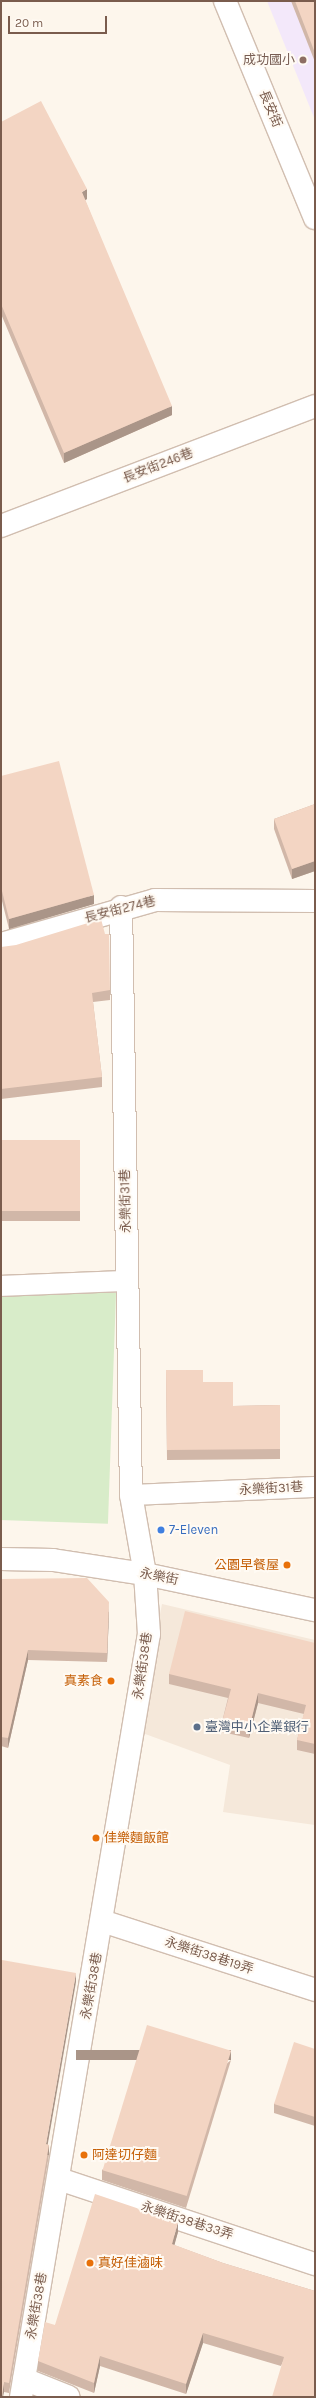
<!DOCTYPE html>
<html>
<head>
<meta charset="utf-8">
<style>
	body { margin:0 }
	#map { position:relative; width:316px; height:2398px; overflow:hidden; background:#fdf6ec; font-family:Karla,"Noto Sans TC",sans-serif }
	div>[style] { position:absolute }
	.residential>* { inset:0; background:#f5e8da }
	.education>* { inset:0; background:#f3e8fa }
	.green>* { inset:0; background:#d8ecc9; transform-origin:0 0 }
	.roads { filter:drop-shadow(1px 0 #d1beb0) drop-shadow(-1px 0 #d1beb0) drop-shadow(0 1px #d1beb0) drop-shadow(0 -1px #d1beb0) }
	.pedestrian>* { height:20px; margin:-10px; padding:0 10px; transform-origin:10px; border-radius:10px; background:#fff }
	.minor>* { height:22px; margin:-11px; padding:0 11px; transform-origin:11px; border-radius:11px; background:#fff }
	.tertiary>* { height:22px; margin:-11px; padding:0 11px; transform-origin:11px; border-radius:11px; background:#fff }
	.wall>* { inset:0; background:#d1b7a8; transform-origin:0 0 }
	.shaded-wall>* { inset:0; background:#aa9588; transform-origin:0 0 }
	.building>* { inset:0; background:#f3d5c3; transform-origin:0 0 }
	.dots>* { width:11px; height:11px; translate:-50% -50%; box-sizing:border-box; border:2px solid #fffaf3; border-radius:50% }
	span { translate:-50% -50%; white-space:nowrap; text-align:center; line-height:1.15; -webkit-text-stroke:4px #fffaf3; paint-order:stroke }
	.education-label { font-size:13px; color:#785e54 }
	.right { translate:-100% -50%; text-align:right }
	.street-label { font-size:13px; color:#7a5c4d }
	.shop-label { font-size:13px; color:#366cbe }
	.left { translate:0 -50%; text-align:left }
	.food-label { font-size:13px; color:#c56008 }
	.service-label { font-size:13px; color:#4e5e75 }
	.frame { position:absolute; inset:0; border:2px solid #7a5c4d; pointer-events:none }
	.scale { position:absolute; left:8px; top:16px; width:99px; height:18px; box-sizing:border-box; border:2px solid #7a5c4d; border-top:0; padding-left:5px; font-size:12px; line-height:14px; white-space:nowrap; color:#7a5c4d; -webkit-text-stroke:3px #fffaf3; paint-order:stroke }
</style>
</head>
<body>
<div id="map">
	<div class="residential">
		<i style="clip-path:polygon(162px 1604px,315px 1640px,315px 1825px,223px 1812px,230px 1765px,137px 1731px)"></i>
	</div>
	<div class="education">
		<i style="clip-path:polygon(267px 1px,315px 1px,315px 120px)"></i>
	</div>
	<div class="green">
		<i style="left:116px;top:1293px;width:231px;height:115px;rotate:92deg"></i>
	</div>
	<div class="roads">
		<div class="pedestrian">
			<i style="left:1px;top:1286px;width:125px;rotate:-2.3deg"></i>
			<i style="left:131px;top:1495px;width:184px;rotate:-2.5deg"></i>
		</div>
		<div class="minor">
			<i style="left:225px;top:1px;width:235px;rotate:67.5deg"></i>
			<i style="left:1px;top:526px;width:336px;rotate:-20.9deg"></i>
			<i style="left:1px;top:944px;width:160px;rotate:-15.9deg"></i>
			<i style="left:155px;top:900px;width:160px;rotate:0.4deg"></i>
			<i style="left:102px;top:1921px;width:224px;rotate:17.9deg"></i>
			<i style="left:59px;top:2179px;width:270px;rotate:18.4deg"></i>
			<i style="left:24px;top:2379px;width:48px;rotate:21.8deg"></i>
			<i style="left:21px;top:2397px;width:774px;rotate:-80.48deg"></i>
			<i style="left:149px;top:1634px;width:60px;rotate:-93.8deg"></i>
			<i style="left:145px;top:1574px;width:80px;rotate:-100deg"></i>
			<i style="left:131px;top:1495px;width:588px;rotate:-90.97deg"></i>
		</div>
		<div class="tertiary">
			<i style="left:1px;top:1559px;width:52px;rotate:1.1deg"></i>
			<i style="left:53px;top:1560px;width:93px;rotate:8.7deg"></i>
			<i style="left:145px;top:1574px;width:174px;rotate:12deg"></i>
		</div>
	</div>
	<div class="wall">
		<i style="clip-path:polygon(291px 1px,315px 1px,315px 62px)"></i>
		<i style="clip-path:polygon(1px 122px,87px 199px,85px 200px,172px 415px,64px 463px,1px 314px)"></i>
		<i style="clip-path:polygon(1px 776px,94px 904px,9px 929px,1px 897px)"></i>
		<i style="clip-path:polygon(315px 804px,315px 871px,292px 879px,274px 829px,274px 819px)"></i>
		<i style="clip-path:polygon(1px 947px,110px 990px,110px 1000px,93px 1002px,102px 1077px,102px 1087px,1px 1099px)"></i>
		<i style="left:80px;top:1140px;width:81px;height:79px;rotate:90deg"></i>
		<i style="clip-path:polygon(166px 1370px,203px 1382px,233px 1406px,280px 1405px,280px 1459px,167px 1460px)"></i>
		<i style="clip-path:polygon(1px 1579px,109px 1612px,107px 1662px,28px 1660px,8px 1748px,1px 1746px)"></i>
		<i style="clip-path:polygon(315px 1643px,315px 1754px,297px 1750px,297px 1740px,304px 1714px,258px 1703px,249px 1738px,222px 1732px,222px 1722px,228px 1698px,169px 1684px,169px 1674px)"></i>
		<i style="clip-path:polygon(76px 1982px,47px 2145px,49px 2155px,9px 2393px,4px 2392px,1px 2397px)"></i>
		<i style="clip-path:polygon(315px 2049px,315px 2126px,274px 2113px,274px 2104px)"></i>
		<i style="clip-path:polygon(231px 2060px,186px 2208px,102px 2180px,102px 2170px)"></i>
		<i style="clip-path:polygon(178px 2232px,174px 2245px,223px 2263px,315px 2291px,281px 2366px,203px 2343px,186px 2394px,100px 2366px,94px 2393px,38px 2371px,38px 2361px,55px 2325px)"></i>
	</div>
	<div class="shaded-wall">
		<i style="clip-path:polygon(87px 189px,87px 199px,82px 202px,82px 192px)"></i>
		<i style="clip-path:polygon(172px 406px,172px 415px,64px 463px,64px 453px)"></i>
		<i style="clip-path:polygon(315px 861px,315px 871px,292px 879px,292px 869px)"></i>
		<i style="clip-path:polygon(94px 895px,94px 904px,9px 929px,9px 919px)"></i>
		<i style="clip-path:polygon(109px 1602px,109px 1612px,107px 1662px,107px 1653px)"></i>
		<i style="clip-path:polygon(28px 1650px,28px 1660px,8px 1748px,8px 1738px)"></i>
		<i style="clip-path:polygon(258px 1693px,258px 1703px,249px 1738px,249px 1729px)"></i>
		<i style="clip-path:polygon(76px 1973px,76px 1982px,46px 2154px,46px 2144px)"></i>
		<i style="left:231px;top:2050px;width:10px;height:155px;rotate:90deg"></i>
		<i style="left:49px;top:2145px;width:10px;height:241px;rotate:90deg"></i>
		<i style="clip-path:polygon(178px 2222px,178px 2232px,172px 2254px,172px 2244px)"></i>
		<i style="clip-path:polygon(203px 2333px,203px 2343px,186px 2394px,186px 2384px)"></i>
		<i style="clip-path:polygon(100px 2356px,100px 2366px,94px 2393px,94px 2383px)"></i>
		<i style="clip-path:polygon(4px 2382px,4px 2392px,3px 2397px,2px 2397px)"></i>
	</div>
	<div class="building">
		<i style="clip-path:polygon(295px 1px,315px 1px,315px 53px)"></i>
		<i style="clip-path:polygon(41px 101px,87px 189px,82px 192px,172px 406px,64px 453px,1px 304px,1px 122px)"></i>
		<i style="clip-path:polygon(59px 761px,94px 895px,9px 919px,1px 887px,1px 776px)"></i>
		<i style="clip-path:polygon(315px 804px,315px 861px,292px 869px,274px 819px)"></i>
		<i style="clip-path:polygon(101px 919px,105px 934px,109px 934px,110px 990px,92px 993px,102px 1077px,1px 1089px,1px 947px,16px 945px)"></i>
		<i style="left:80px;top:1140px;width:71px;height:79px;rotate:90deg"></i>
		<i style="clip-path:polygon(166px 1370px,203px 1370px,203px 1382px,233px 1382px,233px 1406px,280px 1405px,280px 1449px,167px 1450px)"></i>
		<i style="clip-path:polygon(87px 1578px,109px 1602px,107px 1653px,28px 1650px,8px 1738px,1px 1737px,1px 1579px)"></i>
		<i style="clip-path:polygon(185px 1611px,315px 1643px,315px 1744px,297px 1740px,306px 1705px,258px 1693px,249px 1729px,222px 1722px,231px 1689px,169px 1674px)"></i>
		<i style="clip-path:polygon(2px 1960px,76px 1973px,46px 2144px,49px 2145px,9px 2383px,4px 2382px,2px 2397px,1px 2397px,1px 1966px)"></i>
		<i style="left:147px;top:2025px;width:88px;height:152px;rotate:17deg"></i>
		<i style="clip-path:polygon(294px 2042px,315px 2049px,315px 2117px,274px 2104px)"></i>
		<i style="clip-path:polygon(95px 2194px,178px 2222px,172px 2244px,223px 2263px,315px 2291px,315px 2397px,272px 2397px,284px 2357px,203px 2333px,186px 2384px,100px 2356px,94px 2383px,38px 2361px,45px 2322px,55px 2325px)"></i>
	</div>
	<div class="dots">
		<i style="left:303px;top:60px;background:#8d6e63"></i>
		<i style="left:161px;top:1530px;background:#3f7fe0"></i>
		<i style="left:287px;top:1565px;background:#e8710a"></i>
		<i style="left:111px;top:1681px;background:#e8710a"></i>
		<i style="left:197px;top:1727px;background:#5c6f8a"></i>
		<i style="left:96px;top:1838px;background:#e8710a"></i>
		<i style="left:84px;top:2155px;background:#e8710a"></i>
		<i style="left:90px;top:2263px;background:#e8710a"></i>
	</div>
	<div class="education-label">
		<span class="right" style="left:295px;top:60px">成功國小</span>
	</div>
	<div class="street-label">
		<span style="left:270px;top:109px;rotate:67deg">長安街</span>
		<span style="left:158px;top:466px;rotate:-21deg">長安街246巷</span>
		<span style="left:120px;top:910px;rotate:-14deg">長安街274巷</span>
		<span style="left:126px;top:1201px;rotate:-91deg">永樂街31巷</span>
		<span style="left:271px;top:1489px;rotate:-3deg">永樂街31巷</span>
		<span style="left:159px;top:1577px;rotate:11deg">永樂街</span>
		<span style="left:143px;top:1666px;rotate:-82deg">永樂街38巷</span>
		<span style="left:209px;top:1956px;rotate:18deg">永樂街38巷19弄</span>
		<span style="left:92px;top:1986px;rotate:-80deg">永樂街38巷</span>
		<span style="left:187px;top:2221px;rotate:18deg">永樂街38巷33弄</span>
		<span style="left:37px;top:2306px;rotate:-80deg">永樂街38巷</span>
	</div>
	<div class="shop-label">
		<span class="left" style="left:169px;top:1530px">7-Eleven</span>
	</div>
	<div class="food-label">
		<span class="right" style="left:279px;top:1565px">公園早餐屋</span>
		<span class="right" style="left:103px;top:1681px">真素食</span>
		<span class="left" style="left:104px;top:1838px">佳樂麵飯館</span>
		<span class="left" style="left:92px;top:2155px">阿達切仔麵</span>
		<span class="left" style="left:98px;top:2263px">真好佳滷味</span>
	</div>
	<div class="service-label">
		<span class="left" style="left:205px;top:1727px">臺灣中小企業銀行</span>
	</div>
	<div class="frame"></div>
	<div class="scale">20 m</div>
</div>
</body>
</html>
